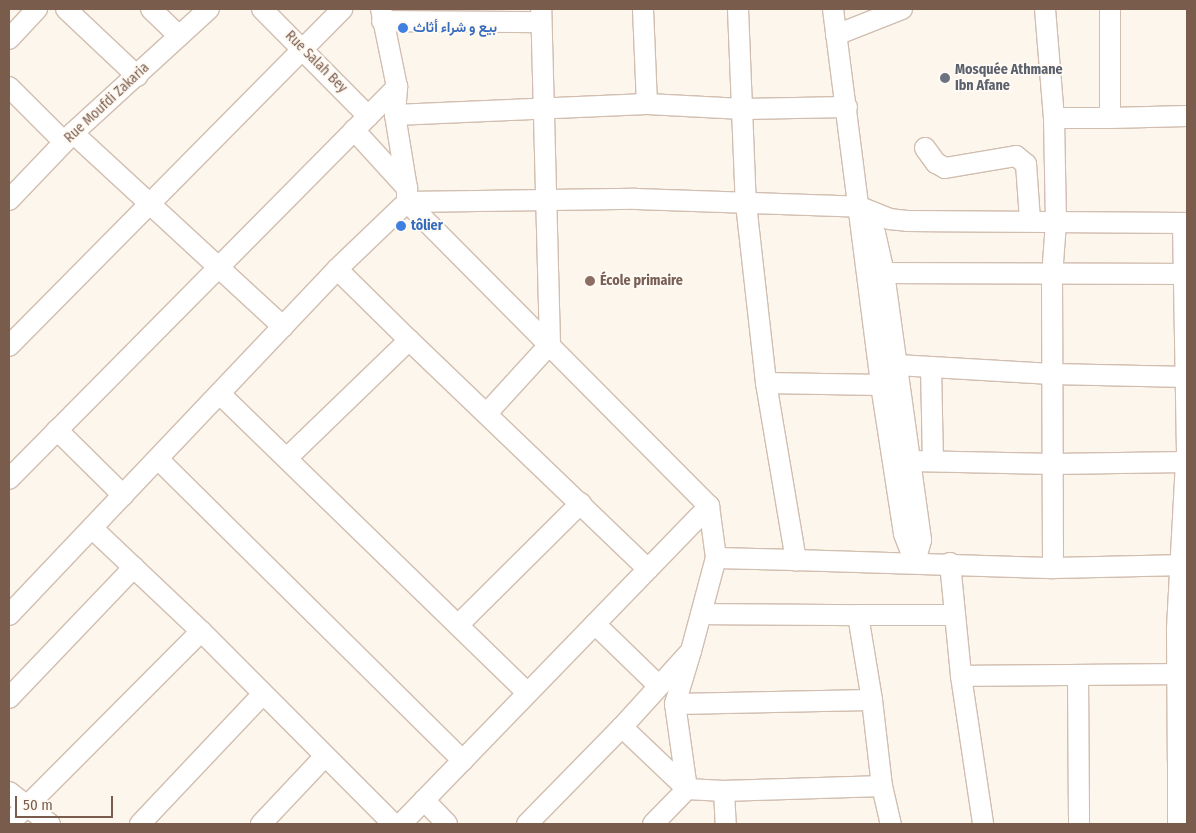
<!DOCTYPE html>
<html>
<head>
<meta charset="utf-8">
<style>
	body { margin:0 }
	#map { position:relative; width:1196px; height:833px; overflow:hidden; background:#fdf6ec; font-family:"Fira Sans Condensed",Vazirmatn,sans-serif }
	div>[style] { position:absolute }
	.roads { filter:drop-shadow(1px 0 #d1beb0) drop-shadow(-1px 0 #d1beb0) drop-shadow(0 1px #d1beb0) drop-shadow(0 -1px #d1beb0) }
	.minor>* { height:20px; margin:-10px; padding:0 10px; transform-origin:10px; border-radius:10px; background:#fff }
	.dots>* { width:14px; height:14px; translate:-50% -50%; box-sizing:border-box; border:2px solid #fffaf3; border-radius:50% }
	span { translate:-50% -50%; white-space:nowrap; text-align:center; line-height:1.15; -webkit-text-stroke:4px #fffaf3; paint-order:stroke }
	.shop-label { font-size:14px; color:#366cbe; font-weight:700 }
	.left { translate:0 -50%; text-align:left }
	.street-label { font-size:14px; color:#7a5c4d }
	.worship-label { font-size:14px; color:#5b616d; font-weight:700 }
	.education-label { font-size:14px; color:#785e54; font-weight:700 }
	.frame { position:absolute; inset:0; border:10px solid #7a5c4d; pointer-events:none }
	.scale { position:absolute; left:15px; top:796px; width:98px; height:22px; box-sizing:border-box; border:2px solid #7a5c4d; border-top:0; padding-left:6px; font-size:15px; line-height:18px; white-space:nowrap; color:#7a5c4d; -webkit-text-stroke:4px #fffaf3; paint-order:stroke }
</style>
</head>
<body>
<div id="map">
	<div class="roads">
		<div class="minor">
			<i style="left:66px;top:9px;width:98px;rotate:43.3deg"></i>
			<i style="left:151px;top:9px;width:39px;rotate:44deg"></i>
			<i style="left:262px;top:9px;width:151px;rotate:45.3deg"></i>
			<i style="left:381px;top:9px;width:80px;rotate:78.4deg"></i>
			<i style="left:397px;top:87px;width:28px;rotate:94deg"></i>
			<i style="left:395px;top:115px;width:74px;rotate:80.7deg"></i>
			<i style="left:407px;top:188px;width:14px;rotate:90deg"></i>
			<i style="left:407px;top:202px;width:429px;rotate:45.2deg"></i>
			<i style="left:709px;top:506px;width:52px;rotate:82.3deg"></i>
			<i style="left:716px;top:558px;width:80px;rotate:1.4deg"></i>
			<i style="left:643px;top:9px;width:95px;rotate:87.6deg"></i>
			<i style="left:738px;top:9px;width:195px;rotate:87.7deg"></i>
			<i style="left:746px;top:204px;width:180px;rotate:83.6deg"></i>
			<i style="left:766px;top:383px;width:180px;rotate:80.4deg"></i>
			<i style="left:796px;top:560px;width:257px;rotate:1.8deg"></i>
			<i style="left:833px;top:9px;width:379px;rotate:82.7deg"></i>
			<i style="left:881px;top:385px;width:151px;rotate:81.2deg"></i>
			<i style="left:904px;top:534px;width:30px;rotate:69deg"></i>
			<i style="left:1045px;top:9px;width:109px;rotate:85.3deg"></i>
			<i style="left:1054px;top:118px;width:105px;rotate:88.9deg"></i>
			<i style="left:1056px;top:223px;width:53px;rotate:94.3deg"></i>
			<i style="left:1052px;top:276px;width:292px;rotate:89.8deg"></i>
			<i style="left:1053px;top:568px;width:134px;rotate:-1.3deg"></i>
			<i style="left:1110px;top:9px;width:109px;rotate:90deg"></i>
			<i style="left:1110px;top:118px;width:77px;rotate:-1.5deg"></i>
			<i style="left:382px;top:21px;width:159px;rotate:0.4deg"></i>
			<i style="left:836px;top:35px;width:71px;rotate:-21.5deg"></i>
			<i style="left:9px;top:39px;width:41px;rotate:-47deg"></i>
			<i style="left:9px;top:87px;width:78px;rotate:45deg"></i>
			<i style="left:395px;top:115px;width:252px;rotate:-2.5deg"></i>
			<i style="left:647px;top:104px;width:96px;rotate:3deg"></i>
			<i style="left:743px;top:109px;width:104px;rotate:-1.1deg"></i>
			<i style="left:1054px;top:118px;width:56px"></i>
			<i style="left:354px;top:130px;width:79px;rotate:47.6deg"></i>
			<i style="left:73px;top:133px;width:286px;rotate:42.7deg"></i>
			<i style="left:925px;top:148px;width:19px;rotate:54deg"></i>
			<i style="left:936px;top:163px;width:10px;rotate:29deg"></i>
			<i style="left:945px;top:168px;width:72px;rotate:-9.6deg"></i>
			<i style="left:1016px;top:156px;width:13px;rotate:39deg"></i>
			<i style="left:1026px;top:164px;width:56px;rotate:85.9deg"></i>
			<i style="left:9px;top:200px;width:93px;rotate:-46.3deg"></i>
			<i style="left:73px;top:133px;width:184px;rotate:-42.4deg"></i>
			<i style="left:860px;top:207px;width:30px;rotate:60deg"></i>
			<i style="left:875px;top:233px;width:41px;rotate:77.3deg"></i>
			<i style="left:884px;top:273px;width:270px;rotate:82.1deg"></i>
			<i style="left:921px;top:540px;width:23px;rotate:105deg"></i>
			<i style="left:1183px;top:223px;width:239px;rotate:89deg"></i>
			<i style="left:884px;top:273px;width:303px;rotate:0.2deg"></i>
			<i style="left:409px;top:340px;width:331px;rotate:43.8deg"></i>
			<i style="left:9px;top:346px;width:474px;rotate:-45.3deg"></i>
			<i style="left:897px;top:365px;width:155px;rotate:3.3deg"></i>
			<i style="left:1052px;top:374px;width:135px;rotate:1.3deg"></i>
			<i style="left:931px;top:367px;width:94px;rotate:88.8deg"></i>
			<i style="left:766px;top:383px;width:115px;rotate:1deg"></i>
			<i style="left:220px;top:394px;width:427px;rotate:44.2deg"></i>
			<i style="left:487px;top:413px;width:93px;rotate:-47.6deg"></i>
			<i style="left:550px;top:344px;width:335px;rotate:-91.5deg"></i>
			<i style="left:57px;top:430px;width:93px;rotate:44.6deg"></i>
			<i style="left:287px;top:458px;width:170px;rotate:-44deg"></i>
			<i style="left:409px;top:340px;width:101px;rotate:-135.4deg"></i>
			<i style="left:158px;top:459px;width:429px;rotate:44.7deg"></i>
			<i style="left:911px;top:461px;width:142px;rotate:1.2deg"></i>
			<i style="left:1053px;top:464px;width:133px;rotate:-0.9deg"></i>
			<i style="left:1186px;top:462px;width:168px;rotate:93.1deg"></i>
			<i style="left:1177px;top:630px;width:10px"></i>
			<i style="left:9px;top:479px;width:552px;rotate:-45.29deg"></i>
			<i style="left:92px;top:528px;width:150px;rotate:43.4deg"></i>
			<i style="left:201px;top:631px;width:272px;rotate:45.1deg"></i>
			<i style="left:950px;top:563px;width:114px;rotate:84.4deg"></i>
			<i style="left:961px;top:676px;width:150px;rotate:81.5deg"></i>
			<i style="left:701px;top:614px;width:157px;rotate:0.4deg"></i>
			<i style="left:9px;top:615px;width:477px;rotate:-46.5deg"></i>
			<i style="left:337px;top:269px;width:97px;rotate:-43.7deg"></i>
			<i style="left:407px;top:202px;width:229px;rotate:-0.8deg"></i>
			<i style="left:636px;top:199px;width:224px;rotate:2deg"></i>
			<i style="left:860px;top:207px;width:31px;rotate:22deg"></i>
			<i style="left:889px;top:219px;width:18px;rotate:6deg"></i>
			<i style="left:907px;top:221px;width:280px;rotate:0.4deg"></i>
			<i style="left:595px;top:624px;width:88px;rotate:44.1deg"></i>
			<i style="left:458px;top:625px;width:173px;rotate:-44.8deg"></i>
			<i style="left:1177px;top:630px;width:132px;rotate:89.6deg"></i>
			<i style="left:691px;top:651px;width:103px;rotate:132.2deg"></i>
			<i style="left:622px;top:727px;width:90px;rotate:43.6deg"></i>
			<i style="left:687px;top:789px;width:86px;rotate:-98deg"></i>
			<i style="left:675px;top:704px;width:55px;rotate:-73.2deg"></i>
			<i style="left:691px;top:651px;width:96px;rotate:-75deg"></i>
			<i style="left:1078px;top:675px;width:149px;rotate:89.6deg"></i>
			<i style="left:961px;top:676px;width:215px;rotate:-0.5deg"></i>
			<i style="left:9px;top:698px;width:181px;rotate:-46.3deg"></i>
			<i style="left:872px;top:700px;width:86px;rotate:-99.4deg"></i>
			<i style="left:858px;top:615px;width:96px"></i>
			<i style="left:675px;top:704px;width:197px;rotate:-1.2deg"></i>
			<i style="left:872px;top:700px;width:87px;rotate:83.4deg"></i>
			<i style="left:882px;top:786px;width:39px;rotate:77deg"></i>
			<i style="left:724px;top:791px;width:158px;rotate:-1.8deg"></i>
			<i style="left:9px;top:792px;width:52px;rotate:38deg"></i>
			<i style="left:424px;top:800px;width:33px;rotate:46deg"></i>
			<i style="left:9px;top:824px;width:272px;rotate:-45.1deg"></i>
			<i style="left:140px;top:824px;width:179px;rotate:-46.6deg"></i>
			<i style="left:261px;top:824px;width:93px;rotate:-46.7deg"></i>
			<i style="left:401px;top:824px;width:443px;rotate:-45.9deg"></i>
			<i style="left:527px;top:824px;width:136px;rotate:-45.6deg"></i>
			<i style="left:653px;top:824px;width:49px;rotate:-45.8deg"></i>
			<i style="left:687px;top:789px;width:37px;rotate:3deg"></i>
			<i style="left:724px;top:791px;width:33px;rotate:87deg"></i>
			<i style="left:1178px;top:824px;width:62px;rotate:-90deg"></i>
			<i style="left:1178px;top:762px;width:9px"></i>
		</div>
	</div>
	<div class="dots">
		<i style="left:403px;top:28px;background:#3f7fe0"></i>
		<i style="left:945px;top:78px;background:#6b7280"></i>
		<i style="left:401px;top:226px;background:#3f7fe0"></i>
		<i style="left:590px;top:281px;background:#8d6e63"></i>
	</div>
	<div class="shop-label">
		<span class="left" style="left:413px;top:28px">بيع و شراء أثاث</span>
		<span class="left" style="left:411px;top:226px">tôlier</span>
	</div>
	<div class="street-label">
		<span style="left:316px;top:62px;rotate:45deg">Rue Salah Bey</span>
		<span style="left:107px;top:103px;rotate:-43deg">Rue Moufdi Zakaria</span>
	</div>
	<div class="worship-label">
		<span class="left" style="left:955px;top:78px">Mosquée Athmane<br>Ibn Afane</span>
	</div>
	<div class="education-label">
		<span class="left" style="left:600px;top:281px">École primaire</span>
	</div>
	<div class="frame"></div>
	<div class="scale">50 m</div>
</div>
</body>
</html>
